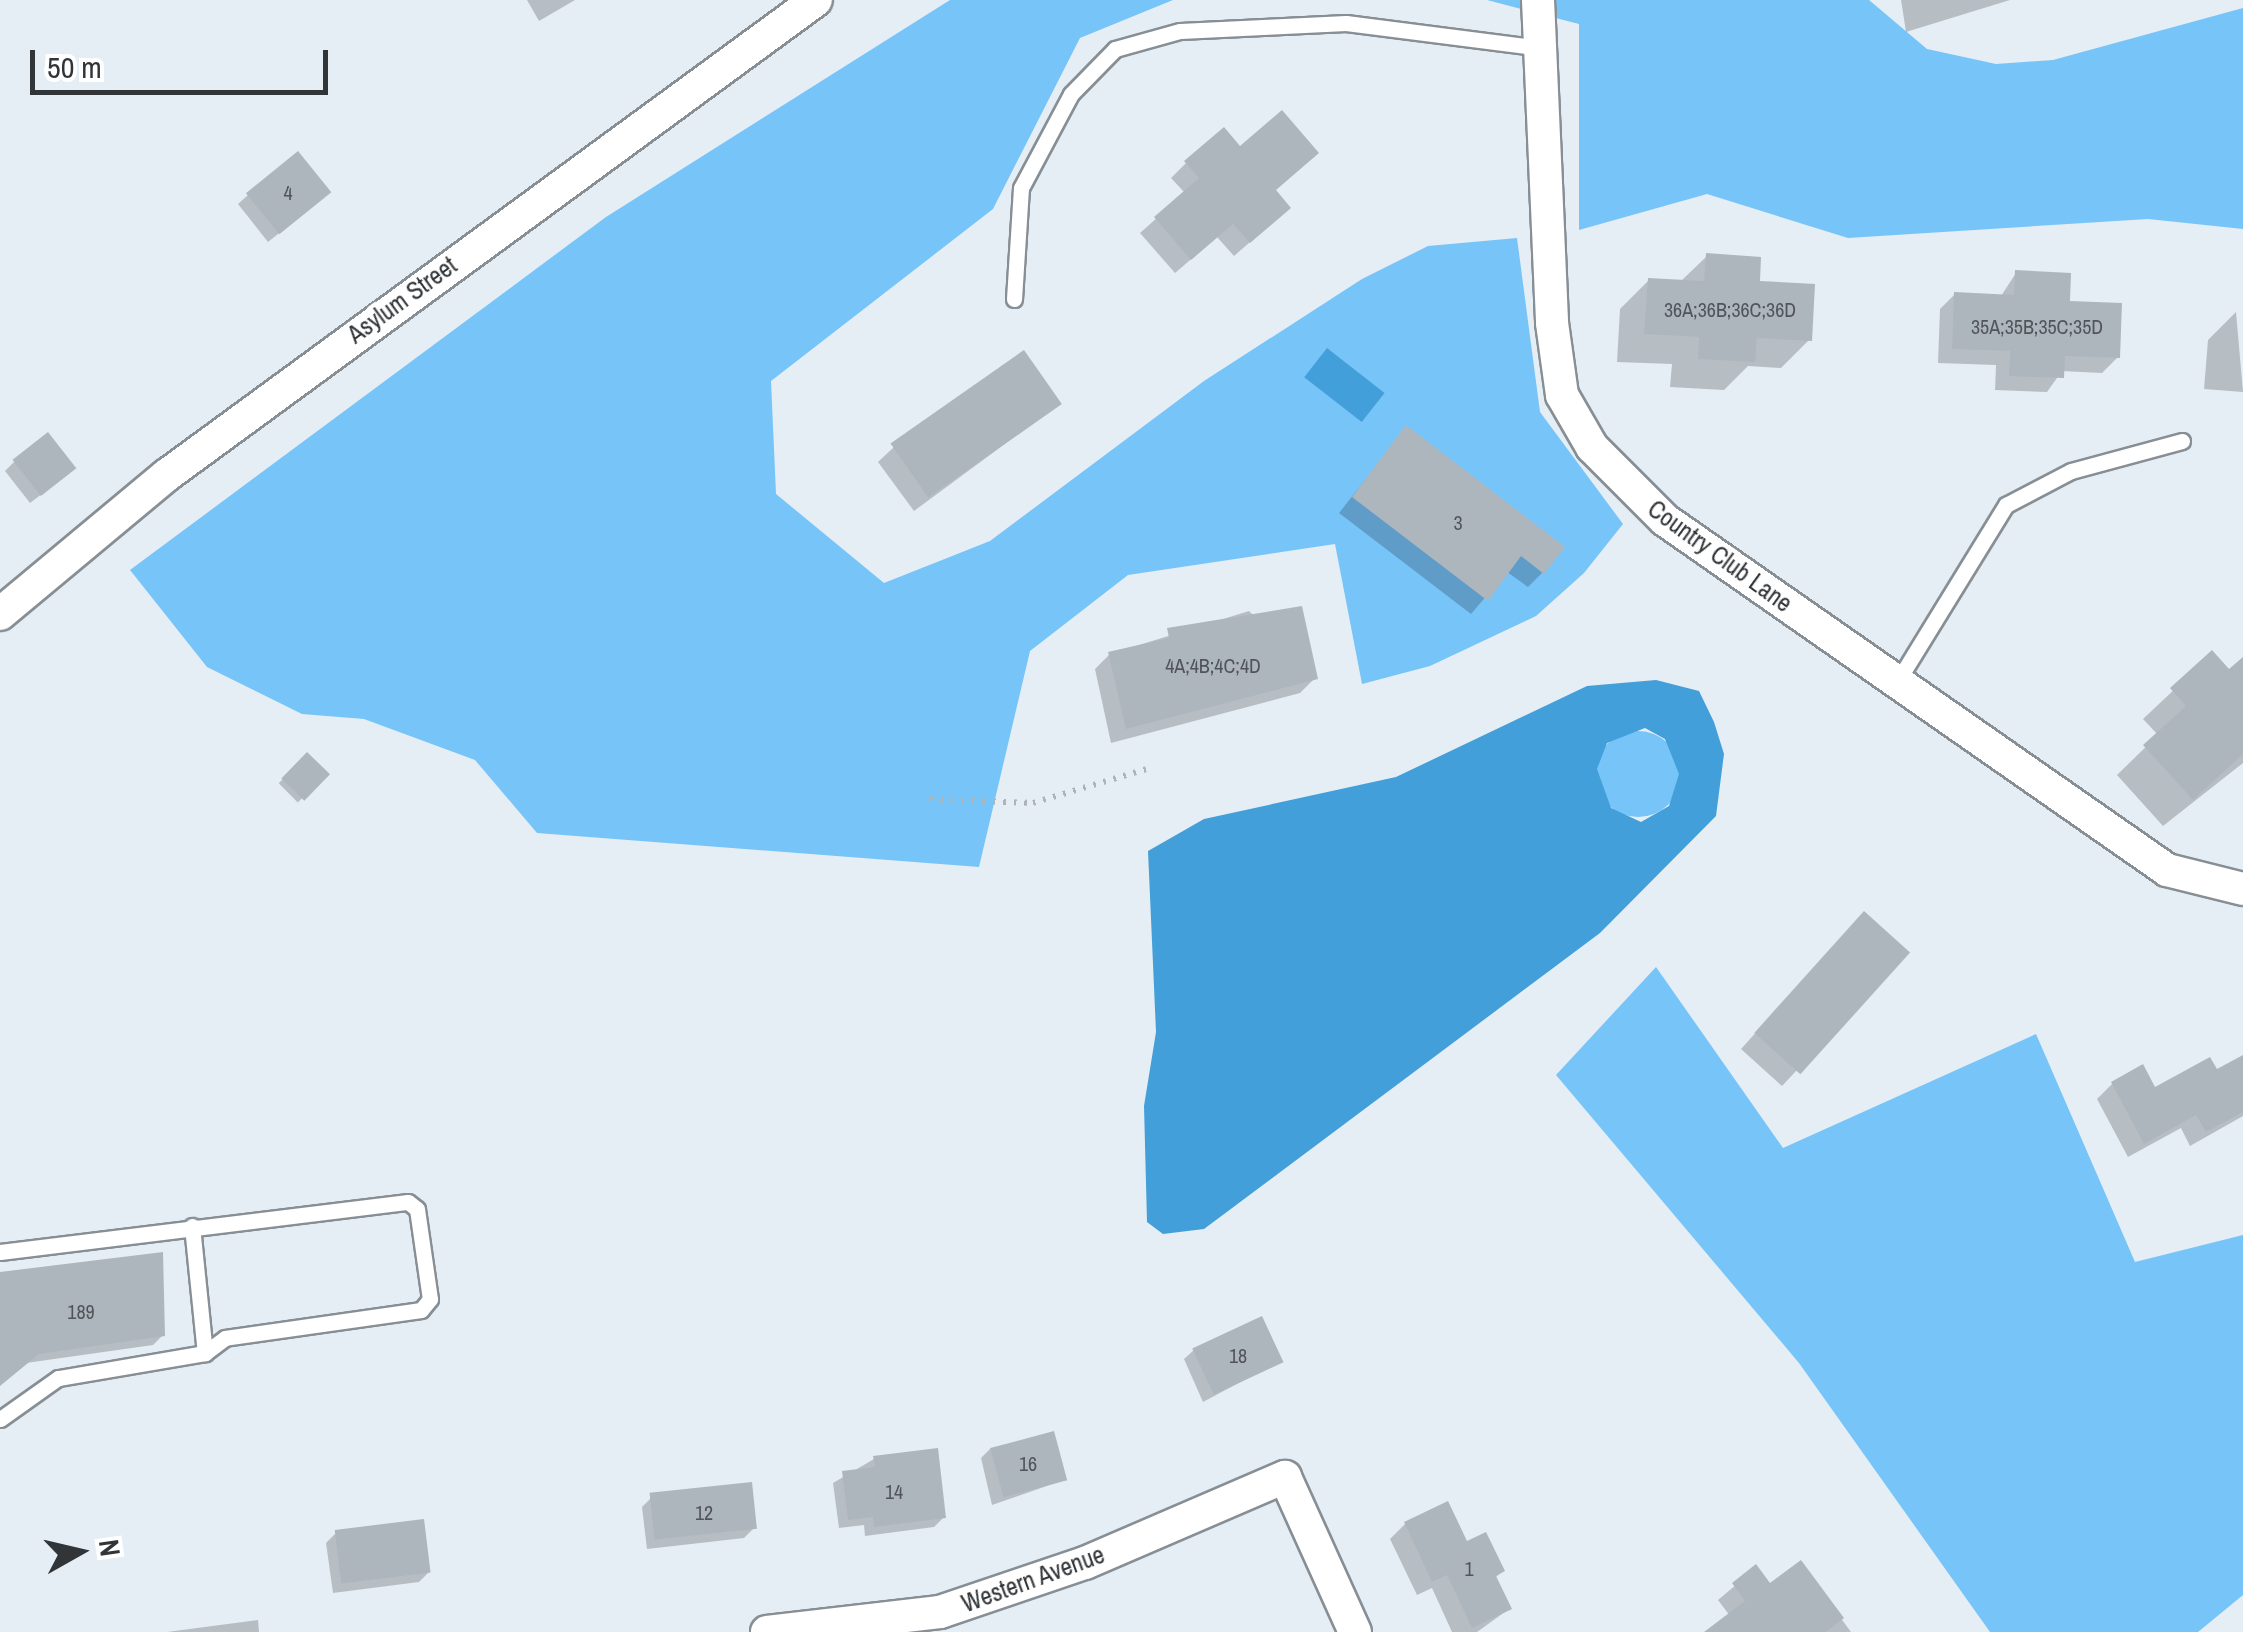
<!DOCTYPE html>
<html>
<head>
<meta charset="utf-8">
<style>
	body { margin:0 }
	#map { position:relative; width:2243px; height:1632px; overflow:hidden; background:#e5eef4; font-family:"Archivo Narrow",sans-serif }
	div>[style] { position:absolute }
	.green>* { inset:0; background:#77c4f9 }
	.round { border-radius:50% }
	.water>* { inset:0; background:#439fd9; transform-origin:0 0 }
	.shadow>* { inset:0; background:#0003; transform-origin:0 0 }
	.building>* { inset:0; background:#aeb6bd; transform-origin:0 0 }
	.path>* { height:6px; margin-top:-3px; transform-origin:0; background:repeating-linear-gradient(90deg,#adb4b9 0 2.5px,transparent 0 10.5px) }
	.roads { filter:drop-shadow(2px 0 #878f95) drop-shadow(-2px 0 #878f95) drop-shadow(0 2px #878f95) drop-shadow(0 -2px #878f95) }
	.service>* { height:15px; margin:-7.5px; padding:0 7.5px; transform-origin:7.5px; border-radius:7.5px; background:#fff }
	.minor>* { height:32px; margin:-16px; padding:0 16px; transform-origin:16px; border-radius:16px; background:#fff }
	span { translate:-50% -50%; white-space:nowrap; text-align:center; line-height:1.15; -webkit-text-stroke:8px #fff; paint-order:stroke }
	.number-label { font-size:20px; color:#515559 }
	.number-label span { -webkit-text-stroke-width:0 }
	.street-label { font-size:25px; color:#323538 }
	.north { position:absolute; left:30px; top:1502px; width:100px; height:100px; -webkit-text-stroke:8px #fff; paint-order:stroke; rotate:82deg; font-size:28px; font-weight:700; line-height:40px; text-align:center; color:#323538 }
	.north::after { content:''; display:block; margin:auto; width:35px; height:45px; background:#323538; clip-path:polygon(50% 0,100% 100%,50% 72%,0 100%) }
	.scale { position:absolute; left:30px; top:50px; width:298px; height:45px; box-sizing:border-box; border:5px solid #323538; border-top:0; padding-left:12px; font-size:30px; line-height:35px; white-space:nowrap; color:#323538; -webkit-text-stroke:8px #fff; paint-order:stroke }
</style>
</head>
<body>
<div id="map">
	<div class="green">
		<i style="clip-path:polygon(950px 0,1173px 0,1080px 38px,993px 209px,771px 381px,776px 494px,884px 583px,990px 541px,1204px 381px,1362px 279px,1428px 246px,1517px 238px,1540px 412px,1623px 524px,1584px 573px,1536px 616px,1430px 666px,1362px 684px,1335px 544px,1128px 575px,1030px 651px,979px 867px,537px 833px,475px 760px,364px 719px,302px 714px,207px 667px,130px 570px,606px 217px)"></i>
		<i style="clip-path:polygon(1487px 0,1869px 0,1927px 49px,1996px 64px,2053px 60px,2243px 8px,2243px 229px,2148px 219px,1848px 238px,1707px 194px,1579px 230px,1579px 24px)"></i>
		<i class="round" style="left:1595px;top:731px;width:86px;height:86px"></i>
		<i style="clip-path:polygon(1656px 967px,1783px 1148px,2036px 1034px,2135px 1262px,2243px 1235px,2243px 1595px,2198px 1632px,1990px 1632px,1799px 1363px,1556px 1075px)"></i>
	</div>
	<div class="water">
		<i style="left:1327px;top:348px;width:73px;height:37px;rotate:38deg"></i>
		<i style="clip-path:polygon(evenodd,1656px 680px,1699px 691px,1714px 722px,1724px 754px,1716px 816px,1600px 933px,1204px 1229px,1163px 1234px,1147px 1222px,1144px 1106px,1156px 1032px,1148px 851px,1204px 819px,1396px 777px,1587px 686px,1656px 680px,1645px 728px,1665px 739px,1679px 774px,1669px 806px,1641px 822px,1611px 808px,1597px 769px,1607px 743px,1645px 728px)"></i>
	</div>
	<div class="shadow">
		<i style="clip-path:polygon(527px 0,575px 0,539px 21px)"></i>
		<i style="clip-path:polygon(1901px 0,2010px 0,1906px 32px)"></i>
		<i style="clip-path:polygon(1240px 150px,1273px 191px,1272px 223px,1234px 256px,1217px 237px,1175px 273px,1140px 233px,1185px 193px,1171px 178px,1186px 163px)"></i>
		<i style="clip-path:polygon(248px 195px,318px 202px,268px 242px,238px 204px)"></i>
		<i style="clip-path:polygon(1707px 256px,1757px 284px,1809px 340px,1781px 368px,1748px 366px,1724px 390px,1670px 387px,1672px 364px,1617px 362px,1620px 309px,1649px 280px,1680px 282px)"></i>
		<i style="clip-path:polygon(2016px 273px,2067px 303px,2118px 357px,2102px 373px,2062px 371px,2047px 392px,1995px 390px,1996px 365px,1938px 363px,1940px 309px,1955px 294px,2001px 296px)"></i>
		<i style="clip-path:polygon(2236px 312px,2243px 392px,2204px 389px,2208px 340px)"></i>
		<i style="clip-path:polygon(1059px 404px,914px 511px,878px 462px,894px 447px)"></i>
		<i style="clip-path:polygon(1406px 428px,1543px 572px,1528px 587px,1507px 572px,1471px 614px,1339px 513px)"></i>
		<i style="clip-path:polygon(15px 461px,63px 478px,30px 503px,5px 471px)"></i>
		<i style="clip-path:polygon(1249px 611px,1315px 678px,1300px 693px,1111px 743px,1095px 669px,1110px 654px)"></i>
		<i style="clip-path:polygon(2212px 654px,2229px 673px,2243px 660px,2243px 763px,2163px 826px,2117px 775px,2158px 735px,2143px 719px)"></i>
		<i style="left:307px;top:755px;width:27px;height:40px;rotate:45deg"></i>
		<i style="clip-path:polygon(1849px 929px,1907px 953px,1782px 1086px,1741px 1049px)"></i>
		<i style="clip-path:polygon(2216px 1073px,2243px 1073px,2243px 1116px,2190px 1146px,2181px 1128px,2128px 1157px,2097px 1099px,2112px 1084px,2154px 1090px)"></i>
		<i style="clip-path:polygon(0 1279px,163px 1335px,153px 1345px,26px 1363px,0 1385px)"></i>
		<i style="clip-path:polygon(1194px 1350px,1280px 1361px,1203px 1402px,1184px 1359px)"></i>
		<i style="clip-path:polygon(991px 1448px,1064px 1480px,992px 1505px,981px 1458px)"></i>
		<i style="clip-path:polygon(874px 1459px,944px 1517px,934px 1527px,865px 1536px,864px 1525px,839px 1528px,833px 1483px)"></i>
		<i style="clip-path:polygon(652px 1497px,754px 1528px,744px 1538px,647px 1549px,642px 1507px)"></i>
		<i style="clip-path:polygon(1405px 1524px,1466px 1544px,1502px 1571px,1494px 1579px,1509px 1609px,1477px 1632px,1452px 1632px,1432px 1588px,1417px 1595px,1390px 1539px)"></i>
		<i style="clip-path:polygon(336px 1533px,429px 1572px,419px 1582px,333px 1593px,326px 1543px)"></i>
		<i style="clip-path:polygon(1800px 1563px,1851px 1632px,1708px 1632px,1730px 1616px,1718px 1600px,1756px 1568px,1770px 1587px)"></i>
		<i style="clip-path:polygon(258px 1620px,259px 1632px,167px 1632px)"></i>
	</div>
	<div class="building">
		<i style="clip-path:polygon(1282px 110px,1319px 153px,1276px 190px,1291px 208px,1250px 243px,1233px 224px,1191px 260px,1154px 217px,1199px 178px,1184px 161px,1224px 127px,1240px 146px)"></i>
		<i style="left:298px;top:151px;width:53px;height:67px;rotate:51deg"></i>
		<i style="clip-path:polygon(1706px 253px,1761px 257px,1760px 281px,1815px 284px,1812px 341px,1757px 338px,1755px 362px,1698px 359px,1699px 337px,1644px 334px,1648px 278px,1704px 281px)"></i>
		<i style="clip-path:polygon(2015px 270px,2071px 273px,2070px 301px,2122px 303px,2120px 358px,2065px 356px,2064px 378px,2009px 376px,2010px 351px,1952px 349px,1954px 292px,2014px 295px)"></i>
		<i style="left:1024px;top:350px;width:66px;height:163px;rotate:55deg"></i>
		<i style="clip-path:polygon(1406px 425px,1565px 547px,1544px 574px,1521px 556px,1488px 601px,1352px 497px)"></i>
		<i style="left:48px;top:432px;width:46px;height:45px;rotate:52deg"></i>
		<i style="clip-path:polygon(1302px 606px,1318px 679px,1126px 729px,1108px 652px,1169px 638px,1167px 628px)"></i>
		<i style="clip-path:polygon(2212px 650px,2229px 669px,2243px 657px,2243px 754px,2193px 800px,2143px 745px,2186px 706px,2170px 688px)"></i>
		<i style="left:307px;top:752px;width:32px;height:37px;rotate:44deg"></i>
		<i style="left:1864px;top:911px;width:62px;height:164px;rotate:42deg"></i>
		<i style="clip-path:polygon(2243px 1055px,2243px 1112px,2206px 1132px,2196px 1115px,2144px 1144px,2111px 1082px,2143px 1064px,2155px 1087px,2210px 1057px,2217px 1069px)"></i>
		<i style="clip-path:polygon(163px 1252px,165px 1336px,39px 1354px,0 1386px,0 1272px)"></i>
		<i style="left:1262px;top:1316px;width:51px;height:77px;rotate:65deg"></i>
		<i style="left:1054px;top:1431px;width:51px;height:66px;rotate:75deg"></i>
		<i style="clip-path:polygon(938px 1448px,946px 1518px,874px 1527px,873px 1517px,848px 1520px,842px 1471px,875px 1467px,873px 1456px)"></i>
		<i style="left:752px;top:1482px;width:47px;height:103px;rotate:84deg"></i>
		<i style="clip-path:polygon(1448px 1501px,1467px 1541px,1486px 1532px,1505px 1571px,1496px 1576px,1512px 1609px,1472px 1628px,1447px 1575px,1432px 1582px,1404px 1522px)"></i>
		<i style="left:424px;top:1519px;width:54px;height:90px;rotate:83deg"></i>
		<i style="clip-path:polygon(1801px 1560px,1844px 1618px,1826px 1632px,1704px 1632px,1745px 1601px,1732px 1583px,1756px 1564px,1770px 1583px)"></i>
	</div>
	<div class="path">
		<i style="left:930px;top:799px;width:103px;rotate:2.2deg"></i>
		<i style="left:1033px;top:803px;width:118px;rotate:-16.7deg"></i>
	</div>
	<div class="roads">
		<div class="service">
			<i style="left:1014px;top:299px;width:111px;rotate:-86.4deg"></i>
			<i style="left:1021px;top:188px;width:106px;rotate:-62deg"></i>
			<i style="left:1071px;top:94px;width:63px;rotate:-45.6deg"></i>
			<i style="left:1115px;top:49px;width:67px;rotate:-15.5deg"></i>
			<i style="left:1180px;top:31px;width:166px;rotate:-2.8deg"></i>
			<i style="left:1346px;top:23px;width:196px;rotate:7.3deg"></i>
			<i style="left:1897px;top:682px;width:208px;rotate:-58.4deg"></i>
			<i style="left:2006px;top:505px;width:73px;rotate:-27.6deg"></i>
			<i style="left:2071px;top:471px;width:115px;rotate:-15.1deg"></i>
			<i style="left:192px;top:1226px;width:128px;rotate:84.2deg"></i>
			<i style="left:0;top:1252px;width:411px;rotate:-7deg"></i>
			<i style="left:408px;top:1202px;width:11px;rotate:38deg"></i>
			<i style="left:417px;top:1209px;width:91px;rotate:81.8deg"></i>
			<i style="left:430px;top:1299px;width:14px;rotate:129deg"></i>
			<i style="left:421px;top:1310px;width:198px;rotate:171.9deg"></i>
			<i style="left:225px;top:1338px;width:25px;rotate:143deg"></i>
			<i style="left:205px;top:1353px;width:149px;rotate:170.3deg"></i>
			<i style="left:58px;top:1378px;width:71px;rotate:144.7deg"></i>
		</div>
		<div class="minor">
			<i style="left:1538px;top:0;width:323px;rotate:87.5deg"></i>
			<i style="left:1552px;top:323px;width:73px;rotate:82.1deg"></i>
			<i style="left:1562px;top:395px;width:60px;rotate:60deg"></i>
			<i style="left:1592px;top:447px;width:103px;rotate:45deg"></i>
			<i style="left:1665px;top:520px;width:612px;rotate:34.88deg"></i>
			<i style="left:2167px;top:870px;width:78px;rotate:14deg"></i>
			<i style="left:0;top:614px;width:217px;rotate:-39.8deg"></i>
			<i style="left:167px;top:475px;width:804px;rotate:-36.2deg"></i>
			<i style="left:767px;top:1632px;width:174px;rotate:-6.6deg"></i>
			<i style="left:940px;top:1612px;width:153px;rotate:-18.7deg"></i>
			<i style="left:1085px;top:1563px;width:218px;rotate:-23.3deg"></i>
			<i style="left:1285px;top:1477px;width:170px;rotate:65.7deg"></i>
		</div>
	</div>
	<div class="number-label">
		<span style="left:288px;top:192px">4</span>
		<span style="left:1730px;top:309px">36A;36B;36C;36D</span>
		<span style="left:2037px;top:326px">35A;35B;35C;35D</span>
		<span style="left:1458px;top:522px">3</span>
		<span style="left:1213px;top:665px">4A;4B;4C;4D</span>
		<span style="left:81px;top:1311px">189</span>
		<span style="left:1238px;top:1355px">18</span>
		<span style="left:1028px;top:1463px">16</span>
		<span style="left:894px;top:1491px">14</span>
		<span style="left:704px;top:1512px">12</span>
		<span style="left:1469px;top:1568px">1</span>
	</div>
	<div class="street-label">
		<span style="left:402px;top:300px;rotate:-36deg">Asylum Street</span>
		<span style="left:1720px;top:556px;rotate:36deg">Country Club Lane</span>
		<span style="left:1033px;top:1579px;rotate:-20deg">Western Avenue</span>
	</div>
	<div class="north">N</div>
	<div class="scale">50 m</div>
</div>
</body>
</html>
